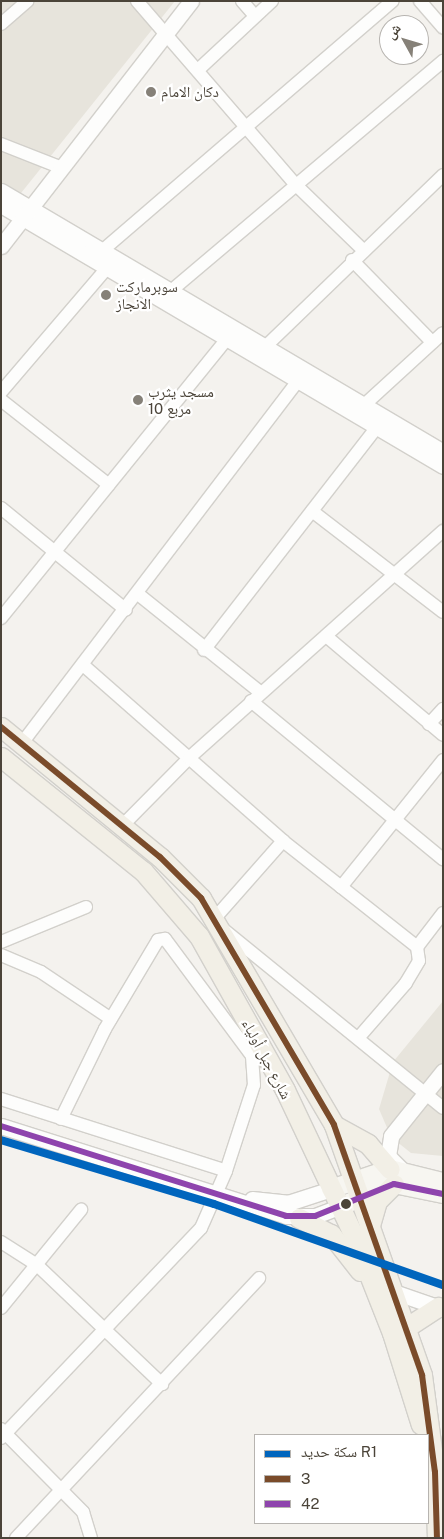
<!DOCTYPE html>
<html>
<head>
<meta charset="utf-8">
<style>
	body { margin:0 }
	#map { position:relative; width:444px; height:1539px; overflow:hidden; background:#f4f2ee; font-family:"Public Sans","Noto Naskh Arabic",sans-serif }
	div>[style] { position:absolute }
	.residential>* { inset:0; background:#e7e4dc }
	.roads { filter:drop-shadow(1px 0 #d2d0cb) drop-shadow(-1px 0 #d2d0cb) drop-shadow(0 1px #d2d0cb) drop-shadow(0 -1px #d2d0cb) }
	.minor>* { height:12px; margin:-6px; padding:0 6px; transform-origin:6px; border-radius:6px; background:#fdfdfc }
	.tertiary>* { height:15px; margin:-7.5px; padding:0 7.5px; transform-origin:7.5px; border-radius:7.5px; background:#fdfdfc }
	.secondary>* { height:18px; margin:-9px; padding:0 9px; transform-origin:9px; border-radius:9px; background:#f7f6f1 }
	.primary>* { height:19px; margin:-9.5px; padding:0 9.5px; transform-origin:9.5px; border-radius:9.5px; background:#f2efe6 }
	.bus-1>* { height:6px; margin:-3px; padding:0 3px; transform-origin:3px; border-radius:3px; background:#7a4b2a }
	.bus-2>* { height:6px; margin:-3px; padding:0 3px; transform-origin:3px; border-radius:3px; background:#8e44ad }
	.rail-1>* { height:8px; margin:-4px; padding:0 4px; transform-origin:4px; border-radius:4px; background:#0065bd }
	.dots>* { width:14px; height:14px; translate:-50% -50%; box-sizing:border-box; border:2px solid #fff; border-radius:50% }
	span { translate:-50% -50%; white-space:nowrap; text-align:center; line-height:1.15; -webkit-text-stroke:4.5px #fff; paint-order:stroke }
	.poi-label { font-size:15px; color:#4b4439 }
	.left { translate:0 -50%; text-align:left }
	.street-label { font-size:15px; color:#4b4439 }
	.frame { position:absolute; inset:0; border:2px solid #4b4439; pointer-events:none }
	.legend { position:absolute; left:254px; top:1434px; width:175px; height:90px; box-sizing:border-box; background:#fff; border:1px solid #b7b4b0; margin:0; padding:6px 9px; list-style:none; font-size:15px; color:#4b4439 }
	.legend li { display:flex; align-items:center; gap:10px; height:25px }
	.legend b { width:25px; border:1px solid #b7b4b0 }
	.north { position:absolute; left:379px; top:15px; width:50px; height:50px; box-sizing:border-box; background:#fff; border:1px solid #b7b4b0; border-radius:50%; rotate:309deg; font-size:14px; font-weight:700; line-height:20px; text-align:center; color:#4b4439 }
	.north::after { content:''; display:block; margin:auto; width:18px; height:22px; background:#868178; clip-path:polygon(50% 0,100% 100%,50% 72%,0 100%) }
</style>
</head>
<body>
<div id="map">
	<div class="residential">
		<i style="clip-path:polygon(1px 1px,175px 1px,1px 218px)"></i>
		<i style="clip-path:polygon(443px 1001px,443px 1156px,411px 1153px,391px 1137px,379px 1109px,393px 1062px)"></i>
	</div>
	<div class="roads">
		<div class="minor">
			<i style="left:137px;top:1px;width:243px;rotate:49.2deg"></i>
			<i style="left:296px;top:185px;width:92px;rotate:44.1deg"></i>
			<i style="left:242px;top:1px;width:20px;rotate:49deg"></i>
			<i style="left:420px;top:1px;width:35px;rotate:49deg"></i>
			<i style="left:1px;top:24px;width:35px;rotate:-41deg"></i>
			<i style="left:199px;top:69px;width:100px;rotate:-43deg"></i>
			<i style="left:1px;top:144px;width:66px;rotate:21.5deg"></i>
			<i style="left:103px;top:250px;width:382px;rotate:-40.7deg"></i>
			<i style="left:352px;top:260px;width:115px;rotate:45.7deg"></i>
			<i style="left:172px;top:290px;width:355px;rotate:-40.2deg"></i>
			<i style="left:264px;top:348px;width:249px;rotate:-44deg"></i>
			<i style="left:1px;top:392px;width:163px;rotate:-49.5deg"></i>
			<i style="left:1px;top:400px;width:137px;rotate:38.2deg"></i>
			<i style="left:363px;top:406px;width:108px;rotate:-42.4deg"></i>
			<i style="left:1px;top:508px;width:161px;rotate:39.2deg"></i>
			<i style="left:312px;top:511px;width:165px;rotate:37.6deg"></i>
			<i style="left:138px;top:594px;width:156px;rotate:38.8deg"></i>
			<i style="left:1px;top:618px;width:359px;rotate:-51deg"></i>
			<i style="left:326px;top:636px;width:153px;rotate:40.2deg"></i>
			<i style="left:204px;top:650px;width:281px;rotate:-52.2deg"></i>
			<i style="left:83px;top:665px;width:266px;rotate:41.3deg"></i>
			<i style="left:283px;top:841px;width:171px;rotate:38.3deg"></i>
			<i style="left:417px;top:947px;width:14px;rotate:82deg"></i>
			<i style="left:419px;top:961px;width:26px;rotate:121deg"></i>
			<i style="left:406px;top:983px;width:70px;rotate:131deg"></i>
			<i style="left:251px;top:701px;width:249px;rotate:39.5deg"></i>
			<i style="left:429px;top:724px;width:21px;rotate:-47deg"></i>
			<i style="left:22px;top:743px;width:455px;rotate:-52.7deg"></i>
			<i style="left:122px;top:826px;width:95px;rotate:-45.4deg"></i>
			<i style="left:189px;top:758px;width:341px;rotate:-41.8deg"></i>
			<i style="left:341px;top:887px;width:163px;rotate:-51.2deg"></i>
			<i style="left:215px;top:918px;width:103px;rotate:-48.6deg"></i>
			<i style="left:224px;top:930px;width:282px;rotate:39.1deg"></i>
			<i style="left:1px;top:942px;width:92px;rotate:-22.4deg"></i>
			<i style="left:417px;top:947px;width:43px;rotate:-52.6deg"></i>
			<i style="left:1px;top:955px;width:43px;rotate:23deg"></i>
			<i style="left:41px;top:972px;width:84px;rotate:33.9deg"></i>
			<i style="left:1px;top:1099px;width:236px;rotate:17.7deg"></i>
			<i style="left:1px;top:1242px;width:43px;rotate:32.6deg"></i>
			<i style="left:37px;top:1265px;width:173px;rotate:43.6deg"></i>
			<i style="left:1px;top:1308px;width:127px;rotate:-50.8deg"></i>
			<i style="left:1px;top:1429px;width:117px;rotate:45.3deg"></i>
			<i style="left:83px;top:1512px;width:27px;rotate:73deg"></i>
			<i style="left:1px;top:1438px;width:290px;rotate:-46.4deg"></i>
			<i style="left:201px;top:1228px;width:62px;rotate:-66.3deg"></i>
			<i style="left:226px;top:1171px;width:90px;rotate:-72deg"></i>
			<i style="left:254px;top:1085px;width:29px;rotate:-94deg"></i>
			<i style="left:252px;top:1056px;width:146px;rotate:-126.6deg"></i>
			<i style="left:165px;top:939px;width:7px;rotate:172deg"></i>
			<i style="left:158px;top:940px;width:104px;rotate:120.8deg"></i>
			<i style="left:105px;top:1029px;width:100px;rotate:116.1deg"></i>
			<i style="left:16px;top:1538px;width:356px;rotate:-46.9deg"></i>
		</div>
		<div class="tertiary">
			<i style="left:1px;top:191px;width:513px;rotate:30.56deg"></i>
			<i style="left:1px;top:205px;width:513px;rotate:30.56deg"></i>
			<i style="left:1px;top:246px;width:310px;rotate:-52.2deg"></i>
			<i style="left:1px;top:1126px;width:299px;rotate:17.5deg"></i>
			<i style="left:286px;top:1216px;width:29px"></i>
			<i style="left:315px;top:1216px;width:26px;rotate:-21deg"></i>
			<i style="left:400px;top:1168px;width:17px;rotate:-135deg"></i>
			<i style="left:388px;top:1156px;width:20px;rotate:-81deg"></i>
			<i style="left:391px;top:1136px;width:83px;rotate:-51.3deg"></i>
			<i style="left:252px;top:1199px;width:36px;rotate:6deg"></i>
			<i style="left:288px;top:1203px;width:45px;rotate:-18deg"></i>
			<i style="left:394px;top:1292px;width:52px;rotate:19.1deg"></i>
		</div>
		<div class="secondary">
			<i style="left:331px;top:1189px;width:62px;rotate:-18.7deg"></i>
			<i style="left:390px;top:1169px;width:55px;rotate:13.8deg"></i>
			<i style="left:339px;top:1207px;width:60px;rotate:-22.7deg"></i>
			<i style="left:394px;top:1184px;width:50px;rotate:11.5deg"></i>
		</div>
		<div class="primary">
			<i style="left:1px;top:727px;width:205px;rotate:39.3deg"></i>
			<i style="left:160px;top:857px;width:58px;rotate:45deg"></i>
			<i style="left:201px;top:898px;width:263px;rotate:59.6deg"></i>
			<i style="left:334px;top:1125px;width:265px;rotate:70.6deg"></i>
			<i style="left:422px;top:1375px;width:98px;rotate:82.4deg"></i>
			<i style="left:435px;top:1472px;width:66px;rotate:88.3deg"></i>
			<i style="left:1px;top:757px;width:182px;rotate:38.8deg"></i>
			<i style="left:143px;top:871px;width:86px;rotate:49.3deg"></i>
			<i style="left:199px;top:936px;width:176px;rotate:60.8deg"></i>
			<i style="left:285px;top:1090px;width:159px;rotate:64.7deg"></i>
			<i style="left:353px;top:1234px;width:106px;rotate:68.5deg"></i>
			<i style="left:392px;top:1333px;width:96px;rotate:72.5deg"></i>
			<i style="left:334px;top:1125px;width:39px;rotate:29deg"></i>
			<i style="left:368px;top:1144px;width:33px;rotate:49deg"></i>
			<i style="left:299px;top:1218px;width:36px;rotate:27deg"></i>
			<i style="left:331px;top:1234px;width:47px;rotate:51.9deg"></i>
			<i style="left:369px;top:1229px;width:29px;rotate:-74deg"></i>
			<i style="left:377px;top:1201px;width:24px;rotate:-45deg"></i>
			<i style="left:407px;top:1327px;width:37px;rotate:-33deg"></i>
		</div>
	</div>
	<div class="bus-1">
		<i style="left:1px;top:727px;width:205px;rotate:39.3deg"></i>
		<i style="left:160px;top:857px;width:58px;rotate:45deg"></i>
		<i style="left:201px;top:898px;width:263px;rotate:59.6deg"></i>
		<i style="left:334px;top:1125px;width:265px;rotate:70.6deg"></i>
		<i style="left:422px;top:1375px;width:98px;rotate:82.4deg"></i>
		<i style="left:435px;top:1472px;width:66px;rotate:88.3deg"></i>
	</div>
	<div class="bus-2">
		<i style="left:1px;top:1126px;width:299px;rotate:17.5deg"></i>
		<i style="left:286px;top:1216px;width:29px"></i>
		<i style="left:315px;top:1216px;width:85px;rotate:-22.1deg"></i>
		<i style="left:394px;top:1184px;width:50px;rotate:11.5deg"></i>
	</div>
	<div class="rail-1">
		<i style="left:1px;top:1140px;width:222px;rotate:16.7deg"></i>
		<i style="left:214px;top:1204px;width:243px;rotate:19.5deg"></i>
	</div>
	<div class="dots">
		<i style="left:151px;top:92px;background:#868178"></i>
		<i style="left:106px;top:295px;background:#868178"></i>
		<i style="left:138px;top:400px;background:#868178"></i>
		<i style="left:346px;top:1204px;background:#4b4439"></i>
	</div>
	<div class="poi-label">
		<span class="left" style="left:161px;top:92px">دكان الامام</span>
		<span class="left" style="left:116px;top:295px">سوبرماركت<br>الانجاز</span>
		<span class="left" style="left:148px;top:400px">مسجد يثرب<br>مربع 10</span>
	</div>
	<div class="street-label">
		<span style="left:267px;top:1059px;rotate:62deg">شارع جبل أولياء</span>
	</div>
	<div class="frame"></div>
	<ul class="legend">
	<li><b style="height:6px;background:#0065bd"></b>سكة حديد R1</li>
	<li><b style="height:6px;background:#7a4b2a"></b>3</li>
	<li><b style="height:6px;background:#8e44ad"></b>42</li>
	</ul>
	<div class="north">ش</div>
</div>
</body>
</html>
